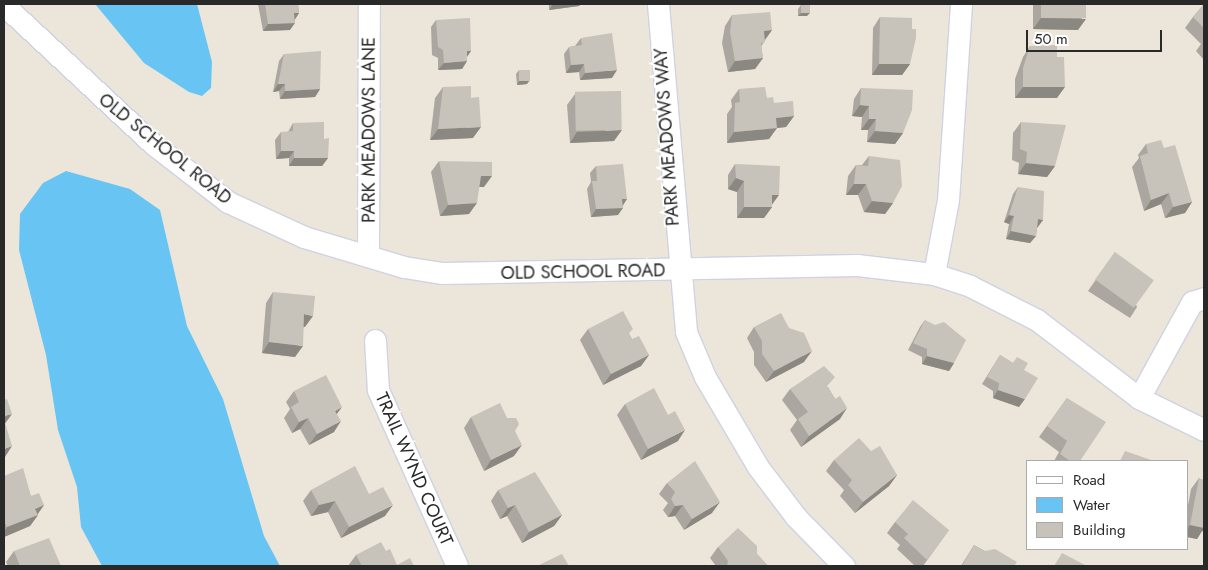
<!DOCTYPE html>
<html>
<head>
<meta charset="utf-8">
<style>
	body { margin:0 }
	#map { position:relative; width:1208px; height:570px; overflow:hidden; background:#ece5da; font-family:Jost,sans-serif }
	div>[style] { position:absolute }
	.water>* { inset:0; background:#68c5f3 }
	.roads { filter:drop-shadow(1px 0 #cfd2e3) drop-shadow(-1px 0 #cfd2e3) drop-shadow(0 1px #cfd2e3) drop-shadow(0 -1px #cfd2e3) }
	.street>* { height:21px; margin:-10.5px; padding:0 10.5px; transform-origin:10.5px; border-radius:10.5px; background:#fff }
	.wall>* { inset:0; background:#aba7a0 }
	.shaded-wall>* { inset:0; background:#8b8882 }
	.building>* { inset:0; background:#c7c2ba; transform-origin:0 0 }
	span { translate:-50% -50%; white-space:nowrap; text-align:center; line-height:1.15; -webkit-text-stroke:4px #fff; paint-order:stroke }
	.street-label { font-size:18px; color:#292929 }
	.frame { position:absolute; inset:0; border:5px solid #292929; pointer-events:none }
	.legend { position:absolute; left:1026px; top:460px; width:162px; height:90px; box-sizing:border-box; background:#fff; border:1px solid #a9a9a9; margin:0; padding:6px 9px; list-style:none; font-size:15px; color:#292929 }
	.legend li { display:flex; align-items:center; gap:10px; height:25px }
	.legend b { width:25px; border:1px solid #a9a9a9 }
	.scale { position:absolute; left:1026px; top:30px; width:136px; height:22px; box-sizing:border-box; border:2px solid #292929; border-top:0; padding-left:6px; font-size:15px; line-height:18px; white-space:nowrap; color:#292929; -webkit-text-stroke:4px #fff; paint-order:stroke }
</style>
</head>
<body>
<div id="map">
	<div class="water">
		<i style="clip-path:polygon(95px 4px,197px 4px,212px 62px,211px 88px,202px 96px,189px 92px,144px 63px)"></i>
		<i style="clip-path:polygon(66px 171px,130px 189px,160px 210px,187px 326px,223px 399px,264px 536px,280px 566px,102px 566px,81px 527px,77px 487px,58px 430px,46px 355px,19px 250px,20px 214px,43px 183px)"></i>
	</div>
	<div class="roads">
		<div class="street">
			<i style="left:658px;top:4px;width:329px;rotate:85.1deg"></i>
			<i style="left:686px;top:332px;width:49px;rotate:67.1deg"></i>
			<i style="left:705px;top:377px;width:104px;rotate:59.5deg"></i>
			<i style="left:758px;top:467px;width:63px;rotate:52.8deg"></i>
			<i style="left:796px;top:517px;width:69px;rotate:45.6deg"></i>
			<i style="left:4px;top:5px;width:204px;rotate:43deg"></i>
			<i style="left:153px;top:144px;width:95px;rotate:37.7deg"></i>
			<i style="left:228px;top:202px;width:84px;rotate:24.7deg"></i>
			<i style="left:304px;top:237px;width:104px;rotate:16.7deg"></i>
			<i style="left:404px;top:267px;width:39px;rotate:9deg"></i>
			<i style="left:443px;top:273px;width:414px;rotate:-1.1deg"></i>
			<i style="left:857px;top:265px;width:78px;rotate:6.7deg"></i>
			<i style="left:934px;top:274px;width:38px;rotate:18deg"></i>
			<i style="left:970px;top:286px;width:75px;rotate:26.9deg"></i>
			<i style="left:1037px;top:320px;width:128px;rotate:37.4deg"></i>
			<i style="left:1139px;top:398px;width:72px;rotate:26.2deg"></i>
			<i style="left:368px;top:256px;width:252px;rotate:-89.8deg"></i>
			<i style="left:934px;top:274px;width:75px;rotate:-79.3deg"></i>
			<i style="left:948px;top:200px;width:196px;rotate:-86.2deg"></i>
			<i style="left:375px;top:340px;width:50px;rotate:86.6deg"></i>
			<i style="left:378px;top:390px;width:193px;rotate:65.8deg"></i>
			<i style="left:1139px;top:398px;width:110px;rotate:-61.1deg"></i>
			<i style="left:1192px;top:302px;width:13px;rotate:-18deg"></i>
		</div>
	</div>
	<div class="wall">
		<i style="clip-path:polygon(258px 4px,298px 4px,299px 13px,295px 19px,290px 30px,263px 31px)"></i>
		<i style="clip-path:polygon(549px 4px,581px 4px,579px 6px,549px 10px)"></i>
		<i style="clip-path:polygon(1033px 4px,1086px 4px,1078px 30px,1033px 29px)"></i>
		<i style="clip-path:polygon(1204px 4px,1204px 60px,1196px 51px,1201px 44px,1185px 28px,1193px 17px)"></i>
		<i style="clip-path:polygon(801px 5px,807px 16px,798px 16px,798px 9px)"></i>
		<i style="clip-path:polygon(732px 15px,772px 30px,765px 40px,761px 47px,763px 58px,755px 69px,728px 72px,722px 43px,725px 26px)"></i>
		<i style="clip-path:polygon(880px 17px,910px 64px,902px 75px,872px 75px,873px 28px)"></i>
		<i style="clip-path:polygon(436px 20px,471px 51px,467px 57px,467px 61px,462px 69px,438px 70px,438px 58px,432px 55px,431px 27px)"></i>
		<i style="clip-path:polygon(581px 38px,612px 78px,580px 80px,579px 72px,566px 73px,564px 54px,569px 47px,575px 46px)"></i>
		<i style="clip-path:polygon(1030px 46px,1057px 98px,1015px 98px,1015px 79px,1023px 57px)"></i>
		<i style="clip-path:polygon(284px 54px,320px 89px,315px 97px,280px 99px,279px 91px,273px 92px,279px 61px)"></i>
		<i style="clip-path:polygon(519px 70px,527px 84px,517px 85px,516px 74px)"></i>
		<i style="clip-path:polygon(443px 87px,473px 138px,430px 140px,435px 98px)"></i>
		<i style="clip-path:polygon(861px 88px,903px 133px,895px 144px,867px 142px,868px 130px,861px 130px,862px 117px,852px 116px,854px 99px)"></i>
		<i style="clip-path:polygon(739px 89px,767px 98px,794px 116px,786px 127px,777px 128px,769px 139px,727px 143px,727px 114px,732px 107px,731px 100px)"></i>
		<i style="clip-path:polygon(575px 94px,614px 141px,570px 143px,567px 105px)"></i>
		<i style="clip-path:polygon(1021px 122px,1055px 166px,1047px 177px,1018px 174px,1019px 163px,1012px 160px,1013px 133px)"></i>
		<i style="clip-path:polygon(293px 123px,324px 139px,328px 158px,322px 166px,289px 166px,289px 158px,276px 159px,275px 140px,281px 132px,288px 132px)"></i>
		<i style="clip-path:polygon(1146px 144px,1164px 148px,1192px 202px,1185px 213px,1165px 218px,1161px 204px,1144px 211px,1132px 167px,1139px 158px,1138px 155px)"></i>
		<i style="clip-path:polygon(869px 156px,893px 203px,885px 214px,864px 212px,858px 195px,846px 195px,848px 176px,856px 165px,862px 165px)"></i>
		<i style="clip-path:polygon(439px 161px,484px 187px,479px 187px,469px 214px,440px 216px,431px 172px)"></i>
		<i style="clip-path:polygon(735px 164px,772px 207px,764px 218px,737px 218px,737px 192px,728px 189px,728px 175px)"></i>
		<i style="clip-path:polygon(596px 166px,623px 206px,618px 215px,591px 217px,587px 189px,591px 182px,590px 173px)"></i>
		<i style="clip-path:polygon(1018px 187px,1043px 220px,1037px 228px,1036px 236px,1030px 243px,1006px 239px,1009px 224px,1004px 222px,1013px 194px)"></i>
		<i style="clip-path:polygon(1115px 252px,1137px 307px,1130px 318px,1088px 291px)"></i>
		<i style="clip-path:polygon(273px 292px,305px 327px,304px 326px,295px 357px,262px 353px,266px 303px)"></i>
		<i style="clip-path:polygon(925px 320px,954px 363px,949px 371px,922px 364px,922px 357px,908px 350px,920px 327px)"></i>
		<i style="clip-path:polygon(754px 327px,789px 328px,804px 362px,766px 382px,754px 365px,754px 352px,747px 338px)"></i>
		<i style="clip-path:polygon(588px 329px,629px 334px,632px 339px,649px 355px,641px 366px,603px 385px,580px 340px)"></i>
		<i style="clip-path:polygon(1000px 355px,1024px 370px,1019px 407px,993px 398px,993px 391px,982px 384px)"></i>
		<i style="clip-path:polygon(828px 387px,835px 399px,840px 419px,801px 447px,790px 430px,797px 420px,782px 400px,790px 389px)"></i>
		<i style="clip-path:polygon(294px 391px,337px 414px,334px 432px,309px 445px,300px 429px,292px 433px,284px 418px,290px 409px,286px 402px)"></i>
		<i style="clip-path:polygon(1067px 398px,1080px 461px,1054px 461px,1059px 452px,1039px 437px)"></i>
		<i style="clip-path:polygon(625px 404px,678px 441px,641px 460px,617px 415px)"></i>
		<i style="clip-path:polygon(471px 417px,515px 431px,514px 456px,484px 471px,464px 428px)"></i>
		<i style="clip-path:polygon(871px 451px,897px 475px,889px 486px,855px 513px,840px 496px,844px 490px,826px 471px,834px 460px)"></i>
		<i style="clip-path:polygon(4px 476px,44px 505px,38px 514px,38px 515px,30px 526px,4px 537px)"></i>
		<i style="clip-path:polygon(1199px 478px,1202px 531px,1197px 539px,1187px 537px,1187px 511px,1191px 489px)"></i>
		<i style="clip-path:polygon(667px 483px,712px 513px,684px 530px,675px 516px,668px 517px,663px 510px,668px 503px,659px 494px)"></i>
		<i style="clip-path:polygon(311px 490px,369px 494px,385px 516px,341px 538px,328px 512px,311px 516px,303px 501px)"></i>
		<i style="clip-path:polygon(498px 490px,562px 515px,554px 526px,522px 543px,507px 516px,500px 519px,491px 501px)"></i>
		<i style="clip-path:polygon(895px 522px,949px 530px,923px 566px,915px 566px,897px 549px,900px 545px,887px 533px)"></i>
		<i style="clip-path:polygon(974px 545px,985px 551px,1014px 566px,961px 566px)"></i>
		<i style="clip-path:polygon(718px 547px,757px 554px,768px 566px,716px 566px,710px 558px)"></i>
		<i style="clip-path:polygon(14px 551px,61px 566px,8px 566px,6px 562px)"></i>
		<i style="clip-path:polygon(386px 551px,397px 565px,414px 566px,348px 566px,356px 555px)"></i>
	</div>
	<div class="shaded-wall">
		<i style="clip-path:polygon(553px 4px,581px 4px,579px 6px,549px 10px)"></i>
		<i style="clip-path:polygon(294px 13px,299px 13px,294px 21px)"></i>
		<i style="clip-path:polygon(801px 13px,810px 13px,807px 16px,798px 16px)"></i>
		<i style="clip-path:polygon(1041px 18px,1086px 19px,1078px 30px,1033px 29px)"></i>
		<i style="clip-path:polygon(295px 23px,290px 30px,263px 31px,268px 24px)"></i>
		<i style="clip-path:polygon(772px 30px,764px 41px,764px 31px)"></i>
		<i style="clip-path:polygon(467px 51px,471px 51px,466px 58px)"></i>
		<i style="clip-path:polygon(763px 58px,755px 69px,728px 72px,735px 61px)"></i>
		<i style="clip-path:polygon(467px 61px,462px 69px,438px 70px,444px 63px)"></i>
		<i style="clip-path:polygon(584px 64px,579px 72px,566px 73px,571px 65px)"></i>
		<i style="clip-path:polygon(879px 64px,910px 64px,902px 75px,872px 75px)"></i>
		<i style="clip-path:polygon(617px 70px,612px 78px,580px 80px,585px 73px)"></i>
		<i style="clip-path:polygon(530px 80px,527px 84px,517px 85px,519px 81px)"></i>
		<i style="clip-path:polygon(278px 84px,285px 84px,279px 91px,273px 92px)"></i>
		<i style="clip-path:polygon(1023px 87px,1065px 87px,1057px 98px,1015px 98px)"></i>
		<i style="clip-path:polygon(320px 89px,315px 97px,280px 99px,285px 91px)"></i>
		<i style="clip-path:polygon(860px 105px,869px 106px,862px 117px,852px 116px)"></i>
		<i style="clip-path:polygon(794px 116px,786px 127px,768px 129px,776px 118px)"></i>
		<i style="clip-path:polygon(869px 119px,876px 119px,868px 130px,861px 130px)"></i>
		<i style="clip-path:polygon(481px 127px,473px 138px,430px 140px,438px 129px)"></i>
		<i style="clip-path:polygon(777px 128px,769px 139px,727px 143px,734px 132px)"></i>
		<i style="clip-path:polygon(622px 130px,614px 141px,570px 143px,577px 132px)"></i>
		<i style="clip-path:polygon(875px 131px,903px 133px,895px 144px,867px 142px)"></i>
		<i style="clip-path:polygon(281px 151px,294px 151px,289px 158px,276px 159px)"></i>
		<i style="clip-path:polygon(294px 158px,328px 158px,322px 166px,289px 166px)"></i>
		<i style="clip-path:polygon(1026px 163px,1055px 166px,1047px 177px,1018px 174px)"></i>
		<i style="clip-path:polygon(481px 176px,492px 176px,484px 187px,473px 187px)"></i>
		<i style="clip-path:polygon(736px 178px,744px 181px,737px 192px,728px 189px)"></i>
		<i style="clip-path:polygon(854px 184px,866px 184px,858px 195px,846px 195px)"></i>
		<i style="clip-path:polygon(1169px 193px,1161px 204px,1144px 211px,1151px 200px)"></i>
		<i style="clip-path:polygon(772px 195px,779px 195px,771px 206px)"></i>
		<i style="clip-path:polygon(622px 199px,627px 199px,622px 207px)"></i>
		<i style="clip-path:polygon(872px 201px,893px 203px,885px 214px,864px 212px)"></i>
		<i style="clip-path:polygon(1192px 202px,1185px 213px,1165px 218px,1173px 207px)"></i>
		<i style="clip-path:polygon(477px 203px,469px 214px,440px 216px,448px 205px)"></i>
		<i style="clip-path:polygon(744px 207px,772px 207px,764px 218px,737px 218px)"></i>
		<i style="clip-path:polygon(623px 208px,618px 215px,591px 217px,596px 209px)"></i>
		<i style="clip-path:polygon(1009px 215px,1014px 216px,1009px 224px,1004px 222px)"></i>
		<i style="clip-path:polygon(1038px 219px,1043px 220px,1037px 228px)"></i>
		<i style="clip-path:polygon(1011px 231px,1036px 236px,1030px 243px,1006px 239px)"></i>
		<i style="clip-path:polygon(304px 314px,313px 316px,305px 327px,296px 325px)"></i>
		<i style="clip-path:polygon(269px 342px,303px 346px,295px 357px,262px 353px)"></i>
		<i style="clip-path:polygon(812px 351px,804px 362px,766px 382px,774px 371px)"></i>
		<i style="clip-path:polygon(649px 355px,641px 366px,603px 385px,611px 374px)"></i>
		<i style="clip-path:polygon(927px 356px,954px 363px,949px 371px,922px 364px)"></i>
		<i style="clip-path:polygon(998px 390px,1025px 399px,1019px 407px,993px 398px)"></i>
		<i style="clip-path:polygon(342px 407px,334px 418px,335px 411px)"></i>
		<i style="clip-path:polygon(847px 408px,840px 419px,801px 447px,809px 436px)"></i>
		<i style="clip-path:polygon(12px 414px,4px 425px,4px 416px)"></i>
		<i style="clip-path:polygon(308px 418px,300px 429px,292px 433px,299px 422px)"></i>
		<i style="clip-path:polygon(341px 421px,334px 432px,309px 445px,317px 434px)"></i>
		<i style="clip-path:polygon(685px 430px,678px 441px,641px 460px,648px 449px)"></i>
		<i style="clip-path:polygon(522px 445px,514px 456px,484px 471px,491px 460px)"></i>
		<i style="clip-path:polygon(12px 446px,5px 457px,4px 458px,4px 449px)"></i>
		<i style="clip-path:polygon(897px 475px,889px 486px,855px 513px,863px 502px)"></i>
		<i style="clip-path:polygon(335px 501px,328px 512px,311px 516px,319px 505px)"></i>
		<i style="clip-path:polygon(720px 502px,712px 513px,684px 530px,692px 519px)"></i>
		<i style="clip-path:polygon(44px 505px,36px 516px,38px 515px,30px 526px,4px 537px,4px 532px,7px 527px,35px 509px)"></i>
		<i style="clip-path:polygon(393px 505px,385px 516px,341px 538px,349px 527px)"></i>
		<i style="clip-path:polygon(515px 505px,507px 516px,500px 519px,508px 508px)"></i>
		<i style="clip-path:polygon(683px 505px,675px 516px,668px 517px,675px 506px)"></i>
		<i style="clip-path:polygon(562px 515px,554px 526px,522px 543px,529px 532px)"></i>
		<i style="clip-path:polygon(1204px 523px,1204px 532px,1202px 531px,1197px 539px,1187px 537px,1187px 529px,1190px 525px)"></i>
	</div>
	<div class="building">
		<i style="clip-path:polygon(265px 4px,298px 4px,299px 13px,294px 13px,295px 23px,268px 24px)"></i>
		<i style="left:1041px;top:4px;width:45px;height:14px"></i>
		<i style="clip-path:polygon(1204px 4px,1204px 28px,1193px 17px)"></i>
		<i style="left:801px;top:5px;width:9px;height:8px"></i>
		<i style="clip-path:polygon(770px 12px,772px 30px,764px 31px,765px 42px,761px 43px,763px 58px,735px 61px,730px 32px,732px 15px)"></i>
		<i style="clip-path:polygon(880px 17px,912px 18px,912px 29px,916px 29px,916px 38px,910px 64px,879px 64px)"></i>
		<i style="clip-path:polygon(470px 18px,471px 51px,467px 51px,467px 61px,444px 63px,443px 50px,438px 47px,436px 20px)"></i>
		<i style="clip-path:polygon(612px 33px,617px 70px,585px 73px,584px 64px,571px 65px,569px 47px,582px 45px,581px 38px)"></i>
		<i style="clip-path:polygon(1057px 45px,1057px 57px,1064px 57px,1065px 87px,1023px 87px,1023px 68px,1030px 46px)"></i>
		<i style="clip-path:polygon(321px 51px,320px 89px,285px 91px,285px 84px,278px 84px,284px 54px)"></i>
		<i style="left:519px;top:70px;width:11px;height:11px"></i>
		<i style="clip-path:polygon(471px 86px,471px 98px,479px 97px,481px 127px,438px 129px,443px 87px)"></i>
		<i style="clip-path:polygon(765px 87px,767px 98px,773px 97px,774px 103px,793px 101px,794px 116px,776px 118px,777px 128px,734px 132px,735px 103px,740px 102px,739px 89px)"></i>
		<i style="clip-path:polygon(861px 88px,913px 90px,912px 110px,903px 133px,875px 131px,876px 119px,869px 119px,869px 106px,860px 105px)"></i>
		<i style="left:621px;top:91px;width:39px;height:46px;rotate:89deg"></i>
		<i style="clip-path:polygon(324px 122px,324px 139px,329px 138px,328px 158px,294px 158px,294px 151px,281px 151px,281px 132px,293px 131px,293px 123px)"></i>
		<i style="clip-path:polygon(1021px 122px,1066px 125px,1055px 166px,1026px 163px,1027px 152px,1020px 149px)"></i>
		<i style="clip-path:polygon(1161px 140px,1164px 148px,1175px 145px,1192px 202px,1173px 207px,1169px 193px,1151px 200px,1140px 156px,1148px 153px,1146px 144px)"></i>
		<i style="clip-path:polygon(869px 156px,900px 160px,902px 186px,893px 203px,872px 201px,866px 184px,854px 184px,856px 165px,868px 166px)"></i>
		<i style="clip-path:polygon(439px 161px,492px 162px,492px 176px,481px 176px,477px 203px,448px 205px)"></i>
		<i style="clip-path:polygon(623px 164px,627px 199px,622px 199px,623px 208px,596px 209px,592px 181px,597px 181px,596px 166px)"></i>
		<i style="clip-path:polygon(735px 164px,780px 166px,779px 195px,772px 195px,772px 207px,744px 207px,744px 181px,736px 178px)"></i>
		<i style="clip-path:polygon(1018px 187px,1044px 191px,1043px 220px,1038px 219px,1036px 236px,1011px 231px,1014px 216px,1009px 215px)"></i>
		<i style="left:1115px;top:252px;width:48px;height:34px;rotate:36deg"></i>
		<i style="clip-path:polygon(273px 292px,315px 296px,313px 316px,304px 314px,303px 346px,269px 342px)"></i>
		<i style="clip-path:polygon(623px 311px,633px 329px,629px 333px,632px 339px,639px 336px,649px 355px,611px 374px,588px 329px)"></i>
		<i style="clip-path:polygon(781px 313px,789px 328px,804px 333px,812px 351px,774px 371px,762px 354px,762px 341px,754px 327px)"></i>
		<i style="clip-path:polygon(925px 320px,935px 325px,944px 322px,966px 340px,954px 363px,927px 356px,927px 349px,913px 343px)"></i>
		<i style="clip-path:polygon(1000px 355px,1013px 363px,1017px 357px,1028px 363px,1024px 370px,1038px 378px,1025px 399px,998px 390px,999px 383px,987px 377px)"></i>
		<i style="clip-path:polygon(824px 366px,835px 377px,827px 386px,835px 399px,840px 396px,847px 408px,809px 436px,798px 419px,808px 412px,790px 389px)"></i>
		<i style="clip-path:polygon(326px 375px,342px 407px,335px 411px,341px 421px,317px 434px,308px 418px,299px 422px,291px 407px,299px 402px,294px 391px)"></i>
		<i style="clip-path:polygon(654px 388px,668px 415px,675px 411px,685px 430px,648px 449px,625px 404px)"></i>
		<i style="clip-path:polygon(1067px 398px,1106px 422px,1080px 461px,1070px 461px,1060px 454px,1067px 441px,1047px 426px)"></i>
		<i style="clip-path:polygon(7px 399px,12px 414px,4px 416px,4px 400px)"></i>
		<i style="clip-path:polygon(500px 403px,507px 418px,516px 418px,519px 424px,515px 431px,522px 445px,491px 460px,471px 417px)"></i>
		<i style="clip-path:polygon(4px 419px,12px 446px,4px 449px)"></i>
		<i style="clip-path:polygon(859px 438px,871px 451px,880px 446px,897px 475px,863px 502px,848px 485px,852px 480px,834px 460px)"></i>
		<i style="clip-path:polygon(1125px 451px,1154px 461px,1120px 461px)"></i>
		<i style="clip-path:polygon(695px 461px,720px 502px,692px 519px,683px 505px,675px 506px,671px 499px,675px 492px,667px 483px)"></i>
		<i style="clip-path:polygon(355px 466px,369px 494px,383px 487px,393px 505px,349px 527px,335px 501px,319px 505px,311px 490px)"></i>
		<i style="clip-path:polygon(23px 468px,31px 496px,39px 493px,44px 505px,35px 509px,38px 515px,7px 527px,4px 521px,4px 476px)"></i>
		<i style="clip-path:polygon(535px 472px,562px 515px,529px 532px,515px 505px,508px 508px,498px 490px)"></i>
		<i style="clip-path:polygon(1199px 478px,1204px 480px,1204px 528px,1190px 525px)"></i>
		<i style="clip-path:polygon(913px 500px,949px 530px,927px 560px,904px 538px,908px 534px,895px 522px)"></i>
		<i style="clip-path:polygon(738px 528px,757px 546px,757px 554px,768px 566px,727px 566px,728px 561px,718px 547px)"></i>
		<i style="clip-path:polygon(49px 538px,61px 566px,20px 566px,14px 551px)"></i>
		<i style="clip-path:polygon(381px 542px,386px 551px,390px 549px,397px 565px,410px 558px,414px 566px,362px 566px,356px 555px)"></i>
		<i style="clip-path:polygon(974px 545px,985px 551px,995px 549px,1017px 562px,1014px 566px,962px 566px)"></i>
		<i style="clip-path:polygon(1062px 553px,1087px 566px,1054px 566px)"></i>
		<i style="clip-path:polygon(562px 554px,569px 566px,537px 566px)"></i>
	</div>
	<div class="street-label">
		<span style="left:369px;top:130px;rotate:-90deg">PARK MEADOWS LANE</span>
		<span style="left:667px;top:137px;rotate:-94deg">PARK MEADOWS WAY</span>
		<span style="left:165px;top:149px;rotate:39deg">OLD SCHOOL ROAD</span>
		<span style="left:583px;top:272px;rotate:-1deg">OLD SCHOOL ROAD</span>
		<span style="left:414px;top:469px;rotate:66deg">TRAIL WYND COURT</span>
	</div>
	<div class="frame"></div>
	<ul class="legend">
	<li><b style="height:6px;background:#fff"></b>Road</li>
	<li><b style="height:14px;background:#68c5f3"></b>Water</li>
	<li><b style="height:14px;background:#c7c2ba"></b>Building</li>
	</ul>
	<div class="scale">50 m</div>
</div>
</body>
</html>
